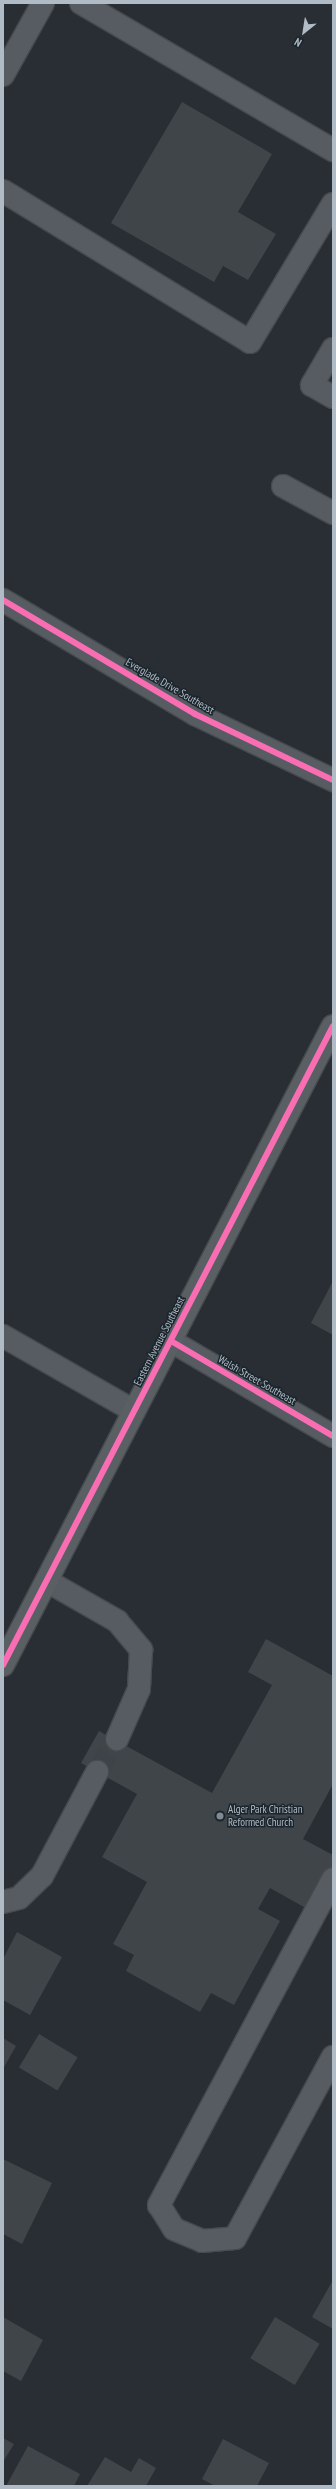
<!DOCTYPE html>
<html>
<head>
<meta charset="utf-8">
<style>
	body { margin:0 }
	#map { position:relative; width:336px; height:2489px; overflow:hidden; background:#282e33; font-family:"PT Sans Narrow",sans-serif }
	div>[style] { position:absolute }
	.building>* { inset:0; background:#40454a; transform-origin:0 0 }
	.minor-tunnel>* { height:22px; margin-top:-11px; transform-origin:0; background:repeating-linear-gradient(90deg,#3d4349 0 22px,transparent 0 33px) }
	.roads { filter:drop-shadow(1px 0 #464a4e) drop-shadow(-1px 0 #464a4e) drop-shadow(0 1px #464a4e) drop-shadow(0 -1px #464a4e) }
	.minor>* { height:22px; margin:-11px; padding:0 11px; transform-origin:11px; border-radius:11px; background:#575c62 }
	.major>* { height:22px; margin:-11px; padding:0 11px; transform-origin:11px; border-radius:11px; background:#5a5f64 }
	.cycleway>* { height:6px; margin:-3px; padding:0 3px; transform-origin:3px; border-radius:3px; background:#f96db3 }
	.dots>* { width:11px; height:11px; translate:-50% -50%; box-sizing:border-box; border:2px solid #1b252d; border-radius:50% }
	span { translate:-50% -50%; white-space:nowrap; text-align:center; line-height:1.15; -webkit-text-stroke:3px #1b252d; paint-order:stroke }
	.street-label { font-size:11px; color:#b1bbc5 }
	.poi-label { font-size:11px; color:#b1bbc5 }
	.left { translate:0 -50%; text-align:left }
	.frame { position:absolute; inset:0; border:4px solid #b1bbc5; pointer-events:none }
	.north { position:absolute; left:284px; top:12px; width:40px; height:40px; -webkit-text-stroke:3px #1b252d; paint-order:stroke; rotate:210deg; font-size:11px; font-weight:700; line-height:16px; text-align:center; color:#b1bbc5 }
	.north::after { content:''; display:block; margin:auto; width:14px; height:18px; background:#b1bbc5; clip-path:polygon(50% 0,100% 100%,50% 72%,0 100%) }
</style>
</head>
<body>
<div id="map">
	<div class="building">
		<i style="clip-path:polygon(182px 102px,272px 154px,238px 212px,276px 234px,248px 280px,223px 266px,214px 282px,111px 223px)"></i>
		<i style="clip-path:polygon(333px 1281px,333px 1335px,311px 1323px)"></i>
		<i style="clip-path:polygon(266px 1639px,333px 1676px,333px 1784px,303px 1839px,333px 1855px,333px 1871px,311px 1911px,270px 1888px,258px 1909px,280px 1921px,234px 2005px,211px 1993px,200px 2012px,126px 1971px,134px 1955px,113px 1944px,147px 1882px,102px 1857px,137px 1794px,81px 1763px,99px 1731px,212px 1793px,272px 1685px,248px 1672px)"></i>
		<i style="clip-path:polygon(17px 1932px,62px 1957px,30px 2015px,3px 2000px,3px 1959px)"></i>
		<i style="left:39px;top:2034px;width:45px;height:39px;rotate:31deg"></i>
		<i style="clip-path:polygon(3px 2038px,16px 2046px,3px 2069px)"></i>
		<i style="clip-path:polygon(3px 2159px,52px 2183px,22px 2244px,3px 2234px)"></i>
		<i style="clip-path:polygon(333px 2280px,333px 2329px,312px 2317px)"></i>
		<i style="clip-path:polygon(3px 2317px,43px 2340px,21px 2381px,3px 2371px)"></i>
		<i style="left:275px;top:2317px;width:52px;height:48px;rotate:31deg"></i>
		<i style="clip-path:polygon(3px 2438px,14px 2444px,3px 2462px)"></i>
		<i style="clip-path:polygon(223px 2439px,269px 2463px,257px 2486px,215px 2486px,202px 2479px)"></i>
		<i style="clip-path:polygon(28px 2446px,80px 2474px,74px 2486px,6px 2486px)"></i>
		<i style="clip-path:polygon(105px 2457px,131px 2472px,139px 2458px,156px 2468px,146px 2486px,87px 2486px)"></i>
	</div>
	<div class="minor-tunnel">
		<i style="left:97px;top:1772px;width:39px;rotate:-59deg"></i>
	</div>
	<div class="roads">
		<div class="minor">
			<i style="left:81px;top:3px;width:292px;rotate:30.3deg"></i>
			<i style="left:3px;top:75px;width:82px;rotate:-60.9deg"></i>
			<i style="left:3px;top:191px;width:289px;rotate:31.4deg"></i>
			<i style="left:250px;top:342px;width:161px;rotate:-59deg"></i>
			<i style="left:333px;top:349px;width:42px;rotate:120.3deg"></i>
			<i style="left:312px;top:385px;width:24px;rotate:30deg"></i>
			<i style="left:283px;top:486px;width:57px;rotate:28.4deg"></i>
			<i style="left:3px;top:600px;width:223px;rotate:30.7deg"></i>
			<i style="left:195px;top:714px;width:153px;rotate:25.6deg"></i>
			<i style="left:3px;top:1336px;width:151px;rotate:29.8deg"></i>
			<i style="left:171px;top:1341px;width:188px;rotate:30.4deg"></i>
			<i style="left:47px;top:1581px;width:81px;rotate:29.7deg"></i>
			<i style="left:117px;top:1621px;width:38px;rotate:50deg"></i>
			<i style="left:141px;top:1650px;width:39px;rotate:93deg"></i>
			<i style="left:139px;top:1689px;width:55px;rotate:113.7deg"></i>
			<i style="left:333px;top:1879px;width:370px;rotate:118.1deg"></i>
			<i style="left:159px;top:2205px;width:28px;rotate:58deg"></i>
			<i style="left:174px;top:2229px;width:30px;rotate:23deg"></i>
			<i style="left:202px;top:2241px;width:33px;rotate:-5deg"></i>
			<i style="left:235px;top:2238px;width:206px;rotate:-61.6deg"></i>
			<i style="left:3px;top:1902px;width:16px;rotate:-14deg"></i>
			<i style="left:19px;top:1898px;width:32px;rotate:-44deg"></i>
			<i style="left:42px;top:1876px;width:118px;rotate:-62.1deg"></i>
		</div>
		<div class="major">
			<i style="left:3px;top:1665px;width:719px;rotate:-62.69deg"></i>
		</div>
	</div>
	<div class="cycleway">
		<i style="left:3px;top:600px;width:223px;rotate:30.7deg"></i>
		<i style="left:195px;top:714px;width:153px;rotate:25.6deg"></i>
		<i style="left:171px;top:1341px;width:188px;rotate:30.4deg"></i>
		<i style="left:3px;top:1665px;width:719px;rotate:-62.69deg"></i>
	</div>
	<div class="dots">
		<i style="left:220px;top:1816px;background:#818a92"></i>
	</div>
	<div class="street-label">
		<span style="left:170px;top:686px;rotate:30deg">Everglade Drive Southeast</span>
		<span style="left:159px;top:1341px;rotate:-63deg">Eastern Avenue Southeast</span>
		<span style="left:257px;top:1380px;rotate:30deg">Walsh Street Southeast</span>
	</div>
	<div class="poi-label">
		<span class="left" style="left:228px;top:1816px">Alger Park Christian<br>Reformed Church</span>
	</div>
	<div class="frame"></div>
	<div class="north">N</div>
</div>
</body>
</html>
